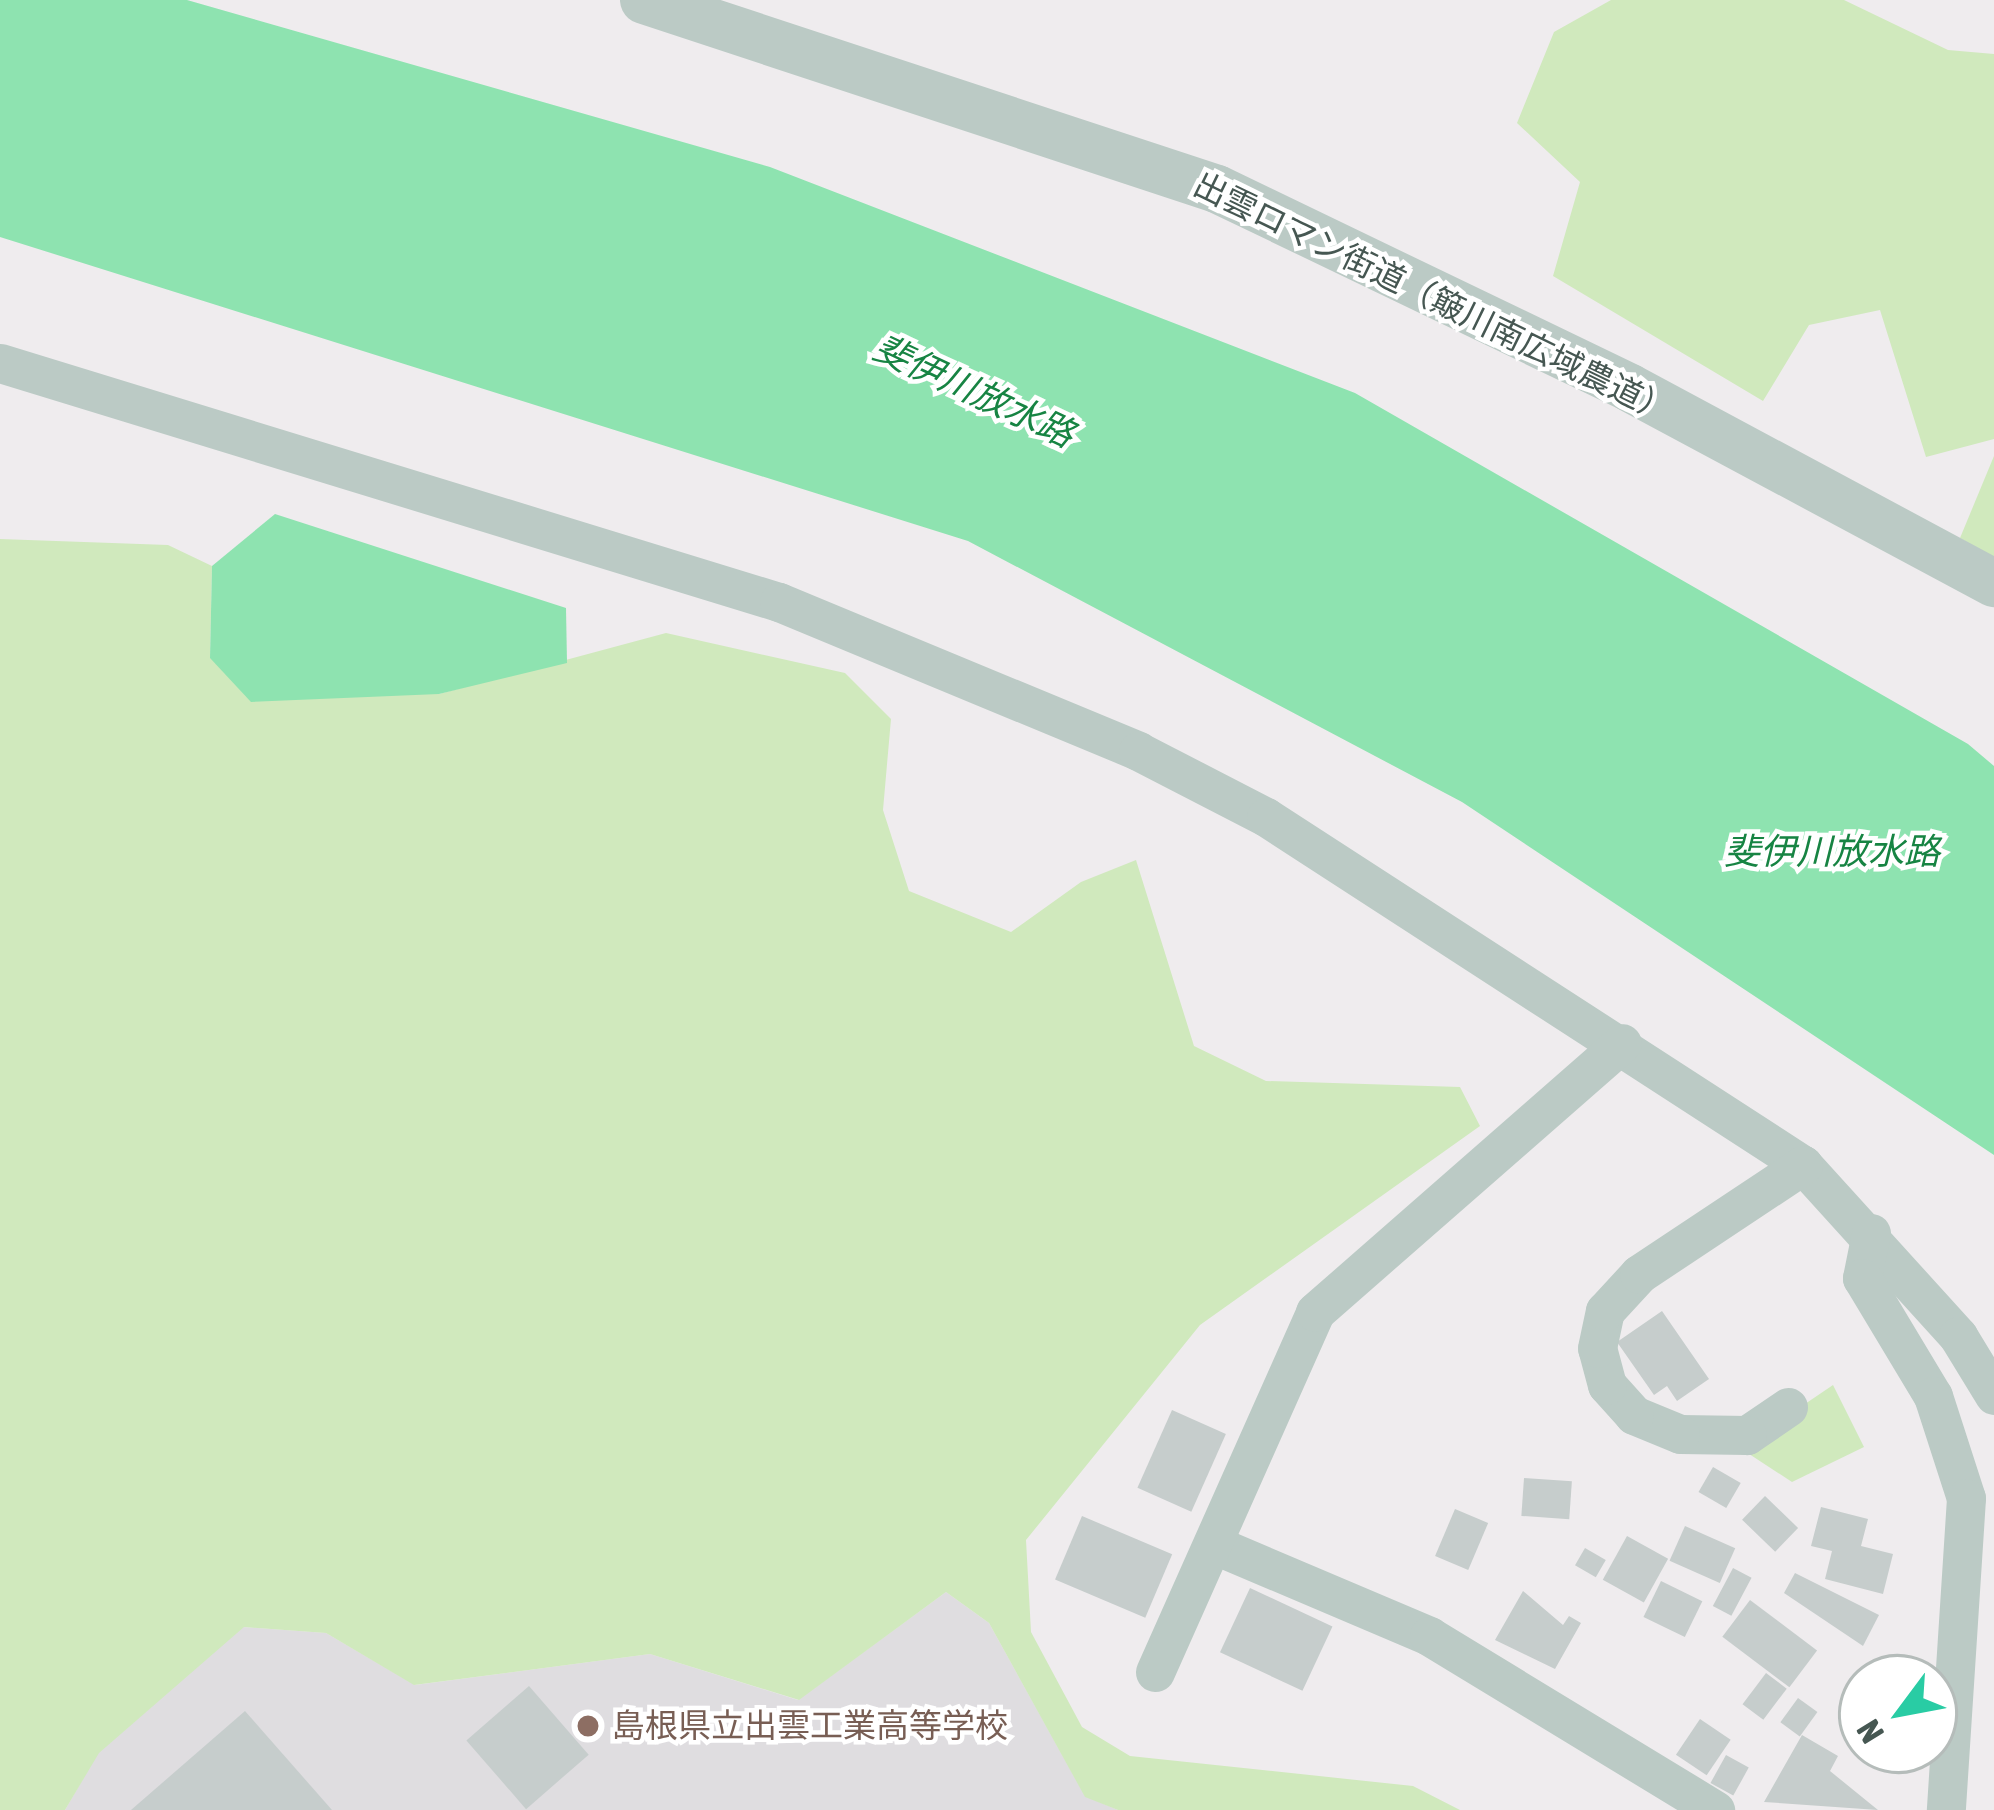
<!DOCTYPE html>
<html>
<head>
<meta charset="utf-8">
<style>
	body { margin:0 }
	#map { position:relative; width:1994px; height:1810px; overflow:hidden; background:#efecee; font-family:"Asap Condensed","Noto Sans JP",sans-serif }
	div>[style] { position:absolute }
	.education>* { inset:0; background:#dfdde0 }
	.green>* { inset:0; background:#d0e9bd }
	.water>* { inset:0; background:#8ee3b0 }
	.building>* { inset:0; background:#c6cdcc; transform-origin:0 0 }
	.minor>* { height:39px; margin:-19.5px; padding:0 19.5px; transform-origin:19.5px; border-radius:19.5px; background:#bbcac5 }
	.tertiary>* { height:48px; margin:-24px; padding:0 24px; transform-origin:24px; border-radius:24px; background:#bbcac5 }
	.dots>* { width:33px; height:33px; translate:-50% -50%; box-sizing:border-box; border:6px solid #fff; border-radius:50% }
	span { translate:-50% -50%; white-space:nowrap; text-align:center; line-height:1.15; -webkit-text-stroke:9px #fff; paint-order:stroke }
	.street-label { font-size:33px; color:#465752 }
	.education-label { font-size:33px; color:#785e54 }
	.left { translate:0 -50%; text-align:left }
	.water-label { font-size:36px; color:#178443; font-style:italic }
	.north { position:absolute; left:1838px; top:1654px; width:120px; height:120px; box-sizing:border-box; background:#fff; border:3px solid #b5bcba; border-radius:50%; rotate:238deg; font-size:33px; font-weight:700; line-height:48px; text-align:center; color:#465752 }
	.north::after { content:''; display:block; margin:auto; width:42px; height:54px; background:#29cca4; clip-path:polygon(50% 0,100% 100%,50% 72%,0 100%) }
</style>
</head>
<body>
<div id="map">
	<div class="education">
		<i style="clip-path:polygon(946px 1592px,989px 1623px,1085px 1796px,1118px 1810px,65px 1810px,98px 1753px,243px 1627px,326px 1633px,415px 1685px,650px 1654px,798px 1700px)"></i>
	</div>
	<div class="green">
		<i style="clip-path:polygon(1611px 0,1844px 0,1948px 50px,1994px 54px,1994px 439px,1926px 457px,1880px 310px,1809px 325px,1763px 401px,1553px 276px,1580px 182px,1517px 123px,1554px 32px)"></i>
		<i style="clip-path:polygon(1994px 456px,1994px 558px,1960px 538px)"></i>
		<i style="clip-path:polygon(0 539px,168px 545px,212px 566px,210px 658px,439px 694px,666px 633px,845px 673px,891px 719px,883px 810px,909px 891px,1011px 932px,1081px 882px,1136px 860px,1194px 1046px,1266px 1081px,1460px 1087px,1480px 1126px,1200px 1325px,1026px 1540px,1031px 1632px,1082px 1727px,1130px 1756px,1413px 1786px,1460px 1810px,1118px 1810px,1085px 1797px,989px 1623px,946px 1592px,799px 1700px,650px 1654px,414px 1685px,326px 1633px,244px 1627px,99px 1753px,65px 1810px,0 1810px)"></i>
		<i style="clip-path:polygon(1833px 1385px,1864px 1447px,1792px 1482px,1740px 1448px)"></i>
	</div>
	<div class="water">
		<i style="clip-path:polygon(0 0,187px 0,770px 167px,1355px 393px,1968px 744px,1994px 766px,1994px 1155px,1462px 802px,968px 541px,0 237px)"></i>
		<i style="clip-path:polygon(275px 514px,566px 608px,567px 663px,439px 694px,251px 702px,210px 658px,212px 566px)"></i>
	</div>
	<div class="building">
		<i style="clip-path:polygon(1662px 1311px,1709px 1379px,1677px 1401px,1667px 1386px,1654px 1395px,1617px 1342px)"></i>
		<i style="left:1172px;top:1410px;width:59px;height:85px;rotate:24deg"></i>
		<i style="left:1713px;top:1467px;width:32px;height:29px;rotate:30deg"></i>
		<i style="left:1524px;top:1478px;width:48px;height:38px;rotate:4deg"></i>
		<i style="left:1765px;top:1496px;width:46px;height:33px;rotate:44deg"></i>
		<i style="clip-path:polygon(1821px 1507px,1868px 1519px,1861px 1546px,1893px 1554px,1883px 1594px,1825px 1579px,1832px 1551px,1811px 1546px)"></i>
		<i style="left:1455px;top:1509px;width:36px;height:51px;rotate:23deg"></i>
		<i style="left:1082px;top:1516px;width:98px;height:69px;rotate:23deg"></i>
		<i style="left:1685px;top:1526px;width:55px;height:38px;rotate:24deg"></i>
		<i style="left:1627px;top:1536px;width:47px;height:50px;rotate:29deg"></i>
		<i style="left:1585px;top:1548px;width:24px;height:20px;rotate:30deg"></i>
		<i style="left:1733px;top:1568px;width:21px;height:43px;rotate:28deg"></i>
		<i style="clip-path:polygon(1795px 1573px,1879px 1615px,1863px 1646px,1784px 1593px)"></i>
		<i style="left:1661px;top:1581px;width:46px;height:40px;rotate:26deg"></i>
		<i style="left:1250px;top:1588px;width:91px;height:71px;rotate:25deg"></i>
		<i style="clip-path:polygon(1523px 1591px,1563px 1625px,1569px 1616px,1581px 1623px,1555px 1669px,1495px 1640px)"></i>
		<i style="left:1750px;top:1600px;width:84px;height:46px;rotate:37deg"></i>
		<i style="left:1766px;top:1673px;width:26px;height:39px;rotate:37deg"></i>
		<i style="left:529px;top:1686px;width:91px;height:83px;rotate:49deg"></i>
		<i style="left:1798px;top:1698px;width:24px;height:30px;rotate:36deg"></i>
		<i style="clip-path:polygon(245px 1711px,332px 1810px,131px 1810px)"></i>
		<i style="left:1700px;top:1719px;width:37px;height:43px;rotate:34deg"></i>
		<i style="clip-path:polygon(1802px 1735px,1838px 1756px,1830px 1771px,1878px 1810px,1764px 1802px)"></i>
		<i style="left:1726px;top:1755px;width:26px;height:32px;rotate:29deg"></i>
	</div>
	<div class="minor">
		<i style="left:0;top:363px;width:815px;rotate:17.06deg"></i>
		<i style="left:779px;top:602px;width:389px;rotate:22.5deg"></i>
		<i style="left:1138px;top:751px;width:144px;rotate:27.3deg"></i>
		<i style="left:1266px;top:817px;width:640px;rotate:32.95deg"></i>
		<i style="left:1803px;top:1165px;width:231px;rotate:47.8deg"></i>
		<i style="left:1958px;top:1336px;width:69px;rotate:58.6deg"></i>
		<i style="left:1871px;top:1233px;width:46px;rotate:101.3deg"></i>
		<i style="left:1862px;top:1278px;width:138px;rotate:59deg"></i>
		<i style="left:1933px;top:1396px;width:107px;rotate:72.1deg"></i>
		<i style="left:1966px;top:1498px;width:313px;rotate:93.7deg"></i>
		<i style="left:1788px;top:1407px;width:50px;rotate:145.7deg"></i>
		<i style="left:1747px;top:1435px;width:67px;rotate:-179.1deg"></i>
		<i style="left:1680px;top:1434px;width:50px;rotate:-157.6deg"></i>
		<i style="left:1634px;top:1415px;width:40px;rotate:-132deg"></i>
		<i style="left:1607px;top:1385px;width:38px;rotate:-105deg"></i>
		<i style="left:1597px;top:1348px;width:38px;rotate:-78deg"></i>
		<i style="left:1605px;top:1311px;width:50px;rotate:-47.4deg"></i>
		<i style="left:1639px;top:1274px;width:197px;rotate:-33.6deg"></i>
		<i style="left:1215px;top:1545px;width:233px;rotate:23deg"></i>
		<i style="left:1429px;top:1636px;width:335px;rotate:31.3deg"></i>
		<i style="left:1155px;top:1672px;width:394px;rotate:-66deg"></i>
		<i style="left:1315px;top:1312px;width:408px;rotate:-41.2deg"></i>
	</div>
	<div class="tertiary">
		<i style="left:644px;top:0;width:603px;rotate:18.25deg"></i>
		<i style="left:1217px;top:189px;width:458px;rotate:25.7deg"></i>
		<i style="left:1630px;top:388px;width:413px;rotate:28.2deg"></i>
	</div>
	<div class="dots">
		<i style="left:588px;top:1726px;background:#8d6e63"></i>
	</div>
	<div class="street-label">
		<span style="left:1433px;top:298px;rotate:26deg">出雲ロマン街道（簸川南広域農道）</span>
	</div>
	<div class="education-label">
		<span class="left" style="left:612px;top:1726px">島根県立出雲工業高等学校</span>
	</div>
	<div class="water-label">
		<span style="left:974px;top:391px;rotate:25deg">斐伊川放水路</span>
		<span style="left:1832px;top:852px">斐伊川放水路</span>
	</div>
	<div class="north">N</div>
</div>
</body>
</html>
